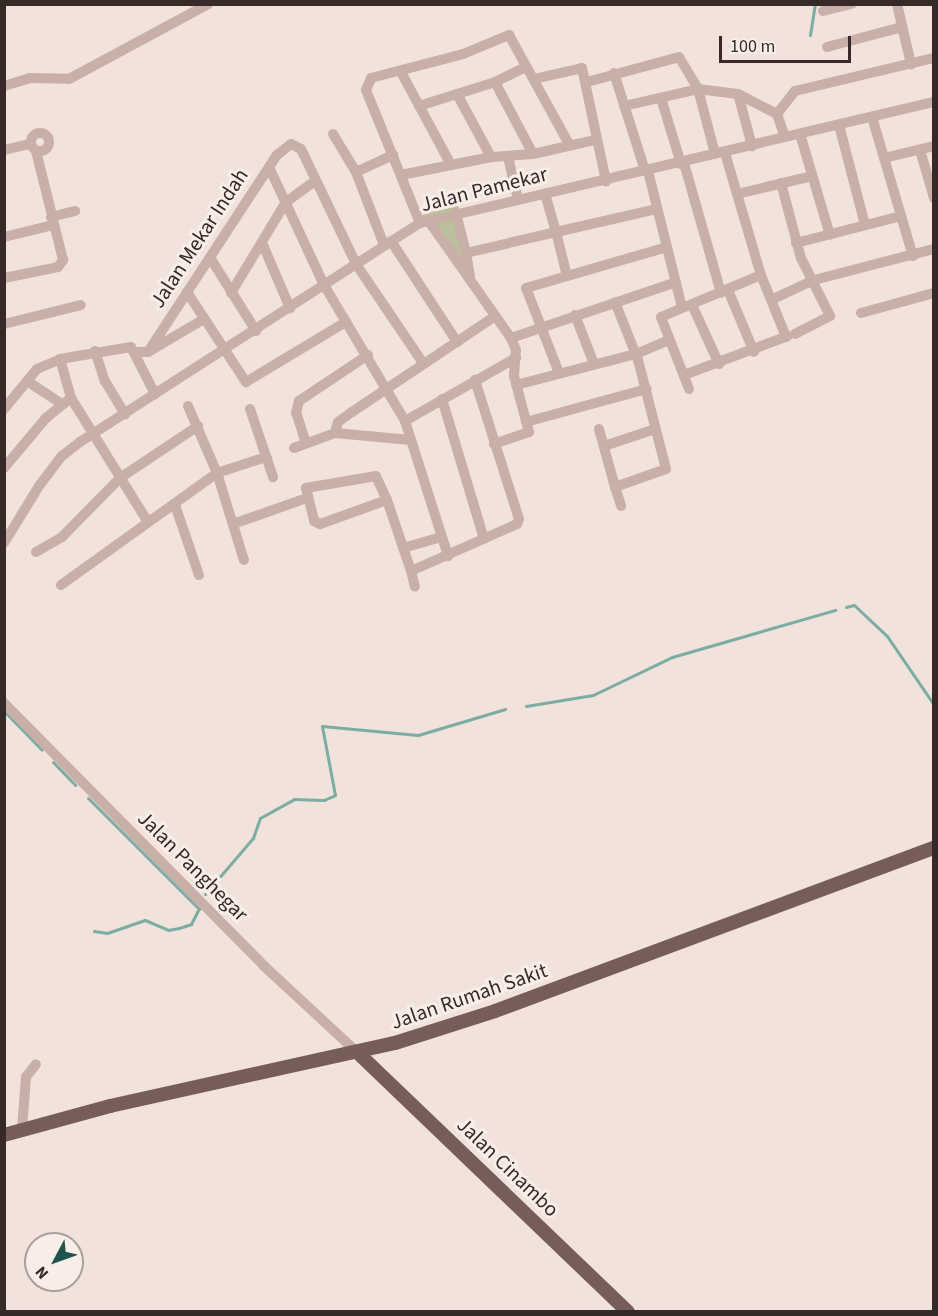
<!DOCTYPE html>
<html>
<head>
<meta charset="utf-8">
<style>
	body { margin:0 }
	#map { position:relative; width:938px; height:1316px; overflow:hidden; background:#f1e2dc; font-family:"Source Sans 3",sans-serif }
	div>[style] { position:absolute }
	.green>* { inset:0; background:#bcbf9c }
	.stream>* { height:3px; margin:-1.5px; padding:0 1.5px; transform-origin:1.5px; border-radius:1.5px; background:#7cada3 }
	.minor>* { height:10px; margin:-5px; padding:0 5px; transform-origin:5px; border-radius:5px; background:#c8afa8 }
	.minor>.ring { margin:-5px; padding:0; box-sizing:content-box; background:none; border:10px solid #c8afa8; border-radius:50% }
	.major>* { height:14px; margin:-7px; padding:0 7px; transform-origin:7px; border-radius:7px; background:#775d5a }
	span { translate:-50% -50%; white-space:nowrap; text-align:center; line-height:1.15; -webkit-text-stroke:6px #f9ede8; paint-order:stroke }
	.street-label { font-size:21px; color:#362928 }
	.frame { position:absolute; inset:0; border:6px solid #362928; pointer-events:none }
	.north { position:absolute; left:24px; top:1232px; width:60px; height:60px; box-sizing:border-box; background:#f9ede8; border:2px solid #ab9f9b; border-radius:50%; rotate:229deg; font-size:16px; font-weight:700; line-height:24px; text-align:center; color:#362928 }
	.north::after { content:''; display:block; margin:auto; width:21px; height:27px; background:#1f554c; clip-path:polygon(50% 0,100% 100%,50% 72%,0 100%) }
	.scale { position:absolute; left:719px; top:36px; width:132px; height:27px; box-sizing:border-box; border:3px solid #362928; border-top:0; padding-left:8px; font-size:18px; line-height:21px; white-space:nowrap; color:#362928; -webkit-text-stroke:4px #f9ede8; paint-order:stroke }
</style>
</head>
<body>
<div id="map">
	<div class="green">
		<i style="clip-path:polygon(458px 204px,475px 278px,465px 278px,419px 216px)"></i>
	</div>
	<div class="stream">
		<i style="left:810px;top:35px;width:31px;rotate:-81deg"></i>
		<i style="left:846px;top:607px;width:8px;rotate:-14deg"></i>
		<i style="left:854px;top:605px;width:45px;rotate:43.2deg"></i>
		<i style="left:887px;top:636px;width:83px;rotate:55.7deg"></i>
		<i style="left:526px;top:706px;width:68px;rotate:-9.3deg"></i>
		<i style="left:593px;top:695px;width:88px;rotate:-25.7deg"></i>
		<i style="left:672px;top:657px;width:170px;rotate:-16.1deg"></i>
		<i style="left:4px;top:711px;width:54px;rotate:45.7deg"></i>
		<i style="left:53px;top:762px;width:32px;rotate:46deg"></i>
		<i style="left:88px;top:798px;width:157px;rotate:45deg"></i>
		<i style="left:205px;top:894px;width:74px;rotate:-49.4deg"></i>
		<i style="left:253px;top:838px;width:21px;rotate:-71deg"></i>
		<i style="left:260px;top:818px;width:39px;rotate:-29deg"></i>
		<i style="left:294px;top:799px;width:30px;rotate:2deg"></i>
		<i style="left:324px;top:800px;width:12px;rotate:-24deg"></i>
		<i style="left:335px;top:795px;width:70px;rotate:-100.7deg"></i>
		<i style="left:322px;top:726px;width:96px;rotate:5.4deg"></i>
		<i style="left:418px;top:735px;width:91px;rotate:-16.6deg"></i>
		<i style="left:94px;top:931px;width:13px;rotate:9deg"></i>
		<i style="left:107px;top:933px;width:40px;rotate:-18.9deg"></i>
		<i style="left:145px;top:920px;width:25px;rotate:23deg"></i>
		<i style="left:168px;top:930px;width:11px;rotate:-10deg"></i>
		<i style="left:179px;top:928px;width:13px;rotate:-18deg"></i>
		<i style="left:191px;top:924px;width:18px;rotate:-63deg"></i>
	</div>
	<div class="minor">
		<i style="left:897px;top:4px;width:62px;rotate:76.9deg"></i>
		<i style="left:823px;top:11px;width:30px;rotate:-14deg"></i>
		<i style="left:827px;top:47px;width:78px;rotate:-14.9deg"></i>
		<i style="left:401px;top:72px;width:106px;rotate:61.7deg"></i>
		<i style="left:614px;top:73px;width:103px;rotate:72.4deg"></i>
		<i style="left:534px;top:79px;width:49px;rotate:-12.9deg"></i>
		<i style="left:582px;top:68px;width:116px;rotate:78deg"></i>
		<i style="left:495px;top:82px;width:81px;rotate:62.2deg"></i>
		<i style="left:587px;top:82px;width:95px;rotate:-15.2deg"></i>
		<i style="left:679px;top:57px;width:37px;rotate:59deg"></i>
		<i style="left:698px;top:89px;width:40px;rotate:7.1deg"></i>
		<i style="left:738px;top:94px;width:44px;rotate:27.1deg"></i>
		<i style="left:4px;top:86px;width:27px;rotate:-17deg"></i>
		<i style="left:30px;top:78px;width:39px;rotate:1deg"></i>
		<i style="left:69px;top:79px;width:158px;rotate:-28.3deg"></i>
		<i style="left:457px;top:94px;width:72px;rotate:61.6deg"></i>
		<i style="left:738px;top:94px;width:54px;rotate:74.9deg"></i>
		<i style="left:661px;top:98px;width:69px;rotate:73.1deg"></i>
		<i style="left:419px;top:106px;width:80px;rotate:-17.5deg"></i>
		<i style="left:495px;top:82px;width:32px;rotate:-26deg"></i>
		<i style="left:624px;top:106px;width:76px;rotate:-12.9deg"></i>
		<i style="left:698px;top:89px;width:67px;rotate:75.3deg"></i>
		<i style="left:777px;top:114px;width:29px;rotate:-52deg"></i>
		<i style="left:795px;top:91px;width:143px;rotate:-13.4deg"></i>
		<i style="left:777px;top:114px;width:24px;rotate:71deg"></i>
		<i style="left:872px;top:117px;width:145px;rotate:73.6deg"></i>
		<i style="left:839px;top:125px;width:103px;rotate:75.4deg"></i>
		<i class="ring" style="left:31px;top:133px;width:8px;height:8px"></i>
		<i style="left:333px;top:134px;width:44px;rotate:58.8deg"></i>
		<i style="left:800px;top:134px;width:105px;rotate:73.5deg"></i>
		<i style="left:4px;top:150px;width:27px;rotate:-13deg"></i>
		<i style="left:920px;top:150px;width:50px;rotate:73.7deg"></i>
		<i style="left:725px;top:153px;width:127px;rotate:73.6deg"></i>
		<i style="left:761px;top:275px;width:67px;rotate:68deg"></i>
		<i style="left:508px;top:157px;width:43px;rotate:76.6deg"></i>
		<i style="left:884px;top:158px;width:51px;rotate:-13.5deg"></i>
		<i style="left:684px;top:163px;width:135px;rotate:74.1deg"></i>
		<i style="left:269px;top:167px;width:130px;rotate:65deg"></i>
		<i style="left:324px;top:285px;width:158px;rotate:59.2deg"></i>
		<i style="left:405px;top:421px;width:142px;rotate:72.3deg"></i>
		<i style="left:648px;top:171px;width:140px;rotate:76deg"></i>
		<i style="left:401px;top:175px;width:92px;rotate:-11.3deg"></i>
		<i style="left:491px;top:157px;width:42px;rotate:-4.1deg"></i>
		<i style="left:533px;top:154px;width:64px;rotate:-12.7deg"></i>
		<i style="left:781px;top:183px;width:78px;rotate:75.1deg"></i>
		<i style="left:801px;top:258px;width:65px;rotate:63.4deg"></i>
		<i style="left:830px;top:316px;width:39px;rotate:153deg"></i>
		<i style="left:737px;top:194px;width:77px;rotate:-13.5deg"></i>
		<i style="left:456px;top:213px;width:41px;rotate:76deg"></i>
		<i style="left:51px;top:217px;width:25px;rotate:-14deg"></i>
		<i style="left:428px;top:220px;width:144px;rotate:54.9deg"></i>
		<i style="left:511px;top:338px;width:174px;rotate:-18.7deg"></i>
		<i style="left:420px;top:223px;width:144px;rotate:-112.1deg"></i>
		<i style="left:366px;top:90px;width:13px;rotate:-67deg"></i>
		<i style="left:371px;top:78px;width:95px;rotate:-14.6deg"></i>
		<i style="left:463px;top:54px;width:50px;rotate:-22.4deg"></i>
		<i style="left:509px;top:35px;width:124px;rotate:61.2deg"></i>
		<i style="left:4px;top:237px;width:50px;rotate:-13.8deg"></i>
		<i style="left:391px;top:241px;width:121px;rotate:56.8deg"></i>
		<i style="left:796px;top:243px;width:108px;rotate:-14.4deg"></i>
		<i style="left:263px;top:245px;width:69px;rotate:66.8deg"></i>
		<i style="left:384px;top:245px;width:78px;rotate:-111deg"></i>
		<i style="left:356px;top:172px;width:41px;rotate:-24.7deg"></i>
		<i style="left:211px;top:259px;width:85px;rotate:58deg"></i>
		<i style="left:470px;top:276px;width:23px;rotate:-100deg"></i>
		<i style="left:466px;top:253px;width:92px;rotate:-13.1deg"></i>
		<i style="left:556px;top:232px;width:40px;rotate:-106deg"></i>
		<i style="left:567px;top:276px;width:45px;rotate:-104deg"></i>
		<i style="left:556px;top:232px;width:104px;rotate:-12.8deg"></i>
		<i style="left:4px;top:278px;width:55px;rotate:-11.5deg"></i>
		<i style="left:58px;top:267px;width:9px;rotate:-54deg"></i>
		<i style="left:63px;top:260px;width:112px;rotate:-103.9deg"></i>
		<i style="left:728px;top:290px;width:67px;rotate:67.2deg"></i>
		<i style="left:187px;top:292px;width:108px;rotate:56.8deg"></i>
		<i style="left:246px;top:382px;width:117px;rotate:-31deg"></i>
		<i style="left:231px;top:293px;width:106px;rotate:-58.9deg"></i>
		<i style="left:286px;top:202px;width:36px;rotate:-36deg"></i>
		<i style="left:773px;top:299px;width:45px;rotate:-24.9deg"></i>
		<i style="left:814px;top:280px;width:124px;rotate:-14.5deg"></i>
		<i style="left:692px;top:305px;width:65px;rotate:65.4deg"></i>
		<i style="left:861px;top:313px;width:76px;rotate:-15.3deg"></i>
		<i style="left:575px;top:315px;width:53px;rotate:68.8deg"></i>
		<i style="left:4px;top:324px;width:79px;rotate:-13.9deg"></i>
		<i style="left:95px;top:351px;width:32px;rotate:72deg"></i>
		<i style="left:105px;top:381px;width:39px;rotate:59deg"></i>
		<i style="left:137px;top:352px;width:11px"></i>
		<i style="left:148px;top:352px;width:235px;rotate:-56.8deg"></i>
		<i style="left:277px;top:155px;width:18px;rotate:-38deg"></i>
		<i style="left:291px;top:144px;width:11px;rotate:27deg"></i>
		<i style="left:301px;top:149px;width:127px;rotate:64.4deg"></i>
		<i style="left:356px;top:264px;width:120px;rotate:55.9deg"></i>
		<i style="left:148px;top:352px;width:65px;rotate:-30.5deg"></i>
		<i style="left:60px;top:359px;width:72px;rotate:-9.6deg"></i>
		<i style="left:131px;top:347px;width:53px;rotate:62.9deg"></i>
		<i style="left:559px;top:373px;width:91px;rotate:-111.2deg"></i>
		<i style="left:526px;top:288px;width:147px;rotate:-16.2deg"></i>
		<i style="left:684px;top:375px;width:111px;rotate:-20.6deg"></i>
		<i style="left:27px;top:381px;width:42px;rotate:33.3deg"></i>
		<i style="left:516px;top:385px;width:124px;rotate:-14.5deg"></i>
		<i style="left:636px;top:354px;width:36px;rotate:-23deg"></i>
		<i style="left:689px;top:389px;width:77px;rotate:-111.3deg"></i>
		<i style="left:661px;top:317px;width:108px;rotate:-22.8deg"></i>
		<i style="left:442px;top:399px;width:146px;rotate:73.3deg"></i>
		<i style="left:188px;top:406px;width:73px;rotate:66.6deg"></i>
		<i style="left:217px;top:473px;width:91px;rotate:72.8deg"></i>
		<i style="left:4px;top:409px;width:52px;rotate:-50.5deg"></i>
		<i style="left:37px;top:369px;width:25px;rotate:-23deg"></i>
		<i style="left:60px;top:359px;width:41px;rotate:74.2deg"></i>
		<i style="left:71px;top:398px;width:146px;rotate:58.2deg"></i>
		<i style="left:250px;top:409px;width:72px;rotate:71.3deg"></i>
		<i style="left:405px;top:421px;width:128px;rotate:-29.6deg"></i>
		<i style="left:526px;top:422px;width:125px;rotate:-15.3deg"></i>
		<i style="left:599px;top:429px;width:60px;rotate:74.6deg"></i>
		<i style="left:615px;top:487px;width:54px;rotate:-19.4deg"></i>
		<i style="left:666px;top:469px;width:113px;rotate:-104.4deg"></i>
		<i style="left:638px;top:360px;width:62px;rotate:-111.6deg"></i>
		<i style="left:335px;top:433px;width:11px;rotate:-75deg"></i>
		<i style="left:338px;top:422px;width:17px;rotate:-36deg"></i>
		<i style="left:352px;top:412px;width:171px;rotate:-33.8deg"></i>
		<i style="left:306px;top:443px;width:32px;rotate:-108deg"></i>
		<i style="left:296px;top:413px;width:12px;rotate:-76deg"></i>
		<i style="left:299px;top:401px;width:83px;rotate:-33.7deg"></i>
		<i style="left:494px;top:444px;width:37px;rotate:-19deg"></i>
		<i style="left:529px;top:432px;width:58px;rotate:-105deg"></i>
		<i style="left:514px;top:376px;width:26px;rotate:-86deg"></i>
		<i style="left:516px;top:350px;width:13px;rotate:-113deg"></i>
		<i style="left:604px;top:446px;width:54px;rotate:-18.4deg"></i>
		<i style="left:294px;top:448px;width:44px;rotate:-20.1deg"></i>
		<i style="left:335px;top:433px;width:76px;rotate:5.3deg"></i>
		<i style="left:4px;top:468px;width:65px;rotate:-50deg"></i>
		<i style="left:46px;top:418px;width:32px;rotate:-39deg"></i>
		<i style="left:615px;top:487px;width:20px;rotate:72deg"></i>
		<i style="left:387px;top:500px;width:26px;rotate:-115deg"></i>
		<i style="left:376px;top:476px;width:71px;rotate:170.3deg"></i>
		<i style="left:306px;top:488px;width:34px;rotate:76deg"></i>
		<i style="left:314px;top:521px;width:7px;rotate:27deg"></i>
		<i style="left:320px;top:524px;width:71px;rotate:-19.7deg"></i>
		<i style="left:387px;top:500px;width:75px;rotate:71.3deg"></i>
		<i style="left:411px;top:571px;width:116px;rotate:-23.9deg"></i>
		<i style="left:517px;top:524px;width:5px;rotate:-68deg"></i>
		<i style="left:519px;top:519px;width:146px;rotate:-107.6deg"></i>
		<i style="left:175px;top:505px;width:74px;rotate:71.1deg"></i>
		<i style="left:233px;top:524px;width:78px;rotate:-19.4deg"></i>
		<i style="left:4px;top:543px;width:67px;rotate:-58.4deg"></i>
		<i style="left:39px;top:486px;width:38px;rotate:-53deg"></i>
		<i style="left:62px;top:456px;width:23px;rotate:-38deg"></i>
		<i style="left:80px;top:442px;width:404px;rotate:-32.8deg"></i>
		<i style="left:420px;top:223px;width:528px;rotate:-13.25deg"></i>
		<i style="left:403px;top:548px;width:40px;rotate:-16deg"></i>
		<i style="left:36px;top:552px;width:30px;rotate:-30deg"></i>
		<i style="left:62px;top:537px;width:83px;rotate:-45.5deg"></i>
		<i style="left:120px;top:478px;width:94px;rotate:-33.7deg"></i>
		<i style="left:411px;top:571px;width:16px;rotate:76deg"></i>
		<i style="left:61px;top:585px;width:192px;rotate:-35.7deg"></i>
		<i style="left:217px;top:473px;width:52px;rotate:-18.1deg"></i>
		<i style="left:4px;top:703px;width:370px;rotate:45.3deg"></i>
		<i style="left:264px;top:966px;width:128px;rotate:42.8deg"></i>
		<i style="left:22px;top:1129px;width:52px;rotate:-85.6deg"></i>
		<i style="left:26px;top:1077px;width:16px;rotate:-52deg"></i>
	</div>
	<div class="major">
		<i style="left:358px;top:1053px;width:374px;rotate:43.8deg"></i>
		<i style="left:4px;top:1135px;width:110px;rotate:-15.3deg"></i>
		<i style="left:110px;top:1106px;width:292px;rotate:-12.5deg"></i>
		<i style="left:395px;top:1043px;width:105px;rotate:-17.7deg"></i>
		<i style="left:495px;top:1011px;width:468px;rotate:-20.4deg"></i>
	</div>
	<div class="street-label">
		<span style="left:484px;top:189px;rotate:-14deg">Jalan Pamekar</span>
		<span style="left:199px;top:238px;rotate:-57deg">Jalan Mekar Indah</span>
		<span style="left:193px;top:866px;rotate:45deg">Jalan Panghegar</span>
		<span style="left:469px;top:996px;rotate:-19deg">Jalan Rumah Sakit</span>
		<span style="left:508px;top:1167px;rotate:44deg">Jalan Cinambo</span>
	</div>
	<div class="frame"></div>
	<div class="north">N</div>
	<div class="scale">100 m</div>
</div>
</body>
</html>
